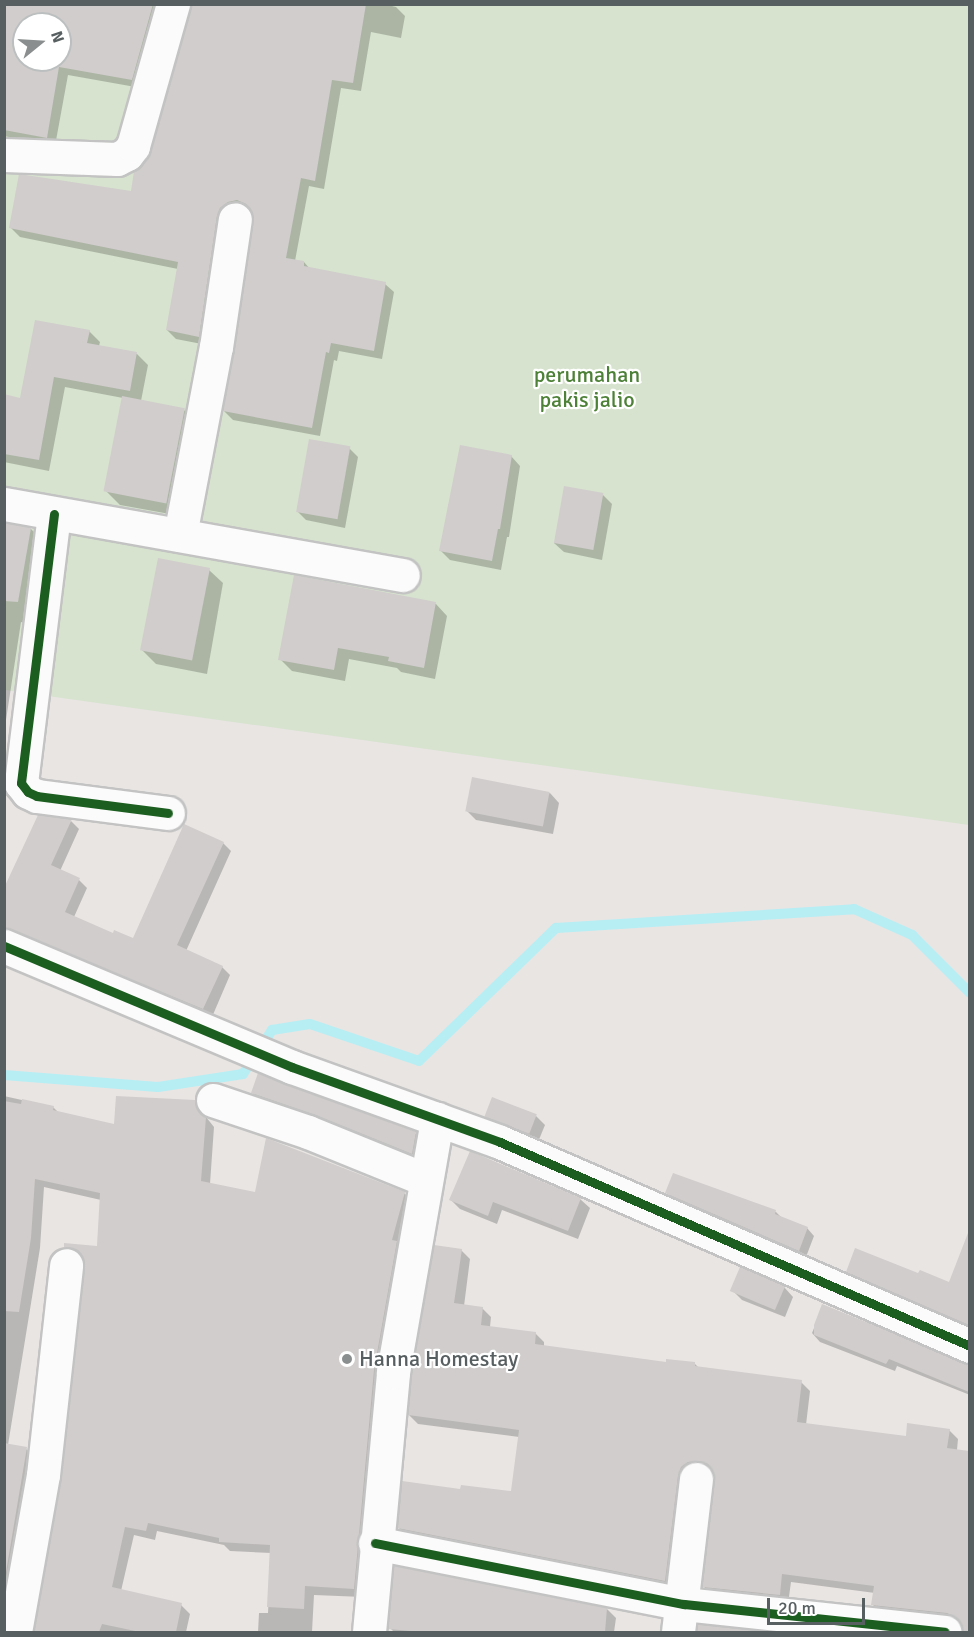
<!DOCTYPE html>
<html>
<head>
<meta charset="utf-8">
<style>
	body { margin:0 }
	#map { position:relative; width:974px; height:1637px; overflow:hidden; background:#e8e5e3; font-family:Signika,sans-serif }
	div>[style] { position:absolute }
	.green>* { inset:0; background:#d7e3ce }
	.shadow>* { inset:0; background:#0003 }
	.stream>* { height:10px; margin:-5px; padding:0 5px; transform-origin:5px; border-radius:5px; background:#b6eef4 }
	.building>* { inset:0; background:#d0cdcc; transform-origin:0 0 }
	.roads { filter:drop-shadow(2px 0 #c2c3c2) drop-shadow(-2px 0 #c2c3c2) drop-shadow(0 2px #c2c3c2) drop-shadow(0 -2px #c2c3c2) }
	.minor>* { height:33px; margin:-16.5px; padding:0 16.5px; transform-origin:16.5px; border-radius:16.5px; background:#fcfbfb }
	.cycleway>* { height:9px; margin:-4.5px; padding:0 4.5px; transform-origin:4.5px; border-radius:4.5px; background:#1b5e20 }
	.dots>* { width:16px; height:16px; translate:-50% -50%; box-sizing:border-box; border:3px solid #fff; border-radius:50% }
	span { translate:-50% -50%; white-space:nowrap; text-align:center; line-height:1.15; -webkit-text-stroke:4.5px #fff; paint-order:stroke }
	.park-label { font-size:22px; color:#4d8137 }
	.poi-label { font-size:22px; color:#585f60 }
	.left { translate:0 -50%; text-align:left }
	.frame { position:absolute; inset:0; border:6px solid #585f60; pointer-events:none }
	.north { position:absolute; left:12px; top:12px; width:60px; height:60px; box-sizing:border-box; background:#fff; border:2px solid #bcbfbf; border-radius:50%; rotate:72deg; font-size:16px; font-weight:700; line-height:24px; text-align:center; color:#585f60 }
	.north::after { content:''; display:block; margin:auto; width:21px; height:27px; background:#8a8e8e; clip-path:polygon(50% 0,100% 100%,50% 72%,0 100%) }
	.scale { position:absolute; left:767px; top:1598px; width:98px; height:27px; box-sizing:border-box; border:3px solid #585f60; border-top:0; padding-left:8px; font-size:18px; line-height:21px; white-space:nowrap; color:#585f60; -webkit-text-stroke:4px #fff; paint-order:stroke }
</style>
</head>
<body>
<div id="map">
	<div class="green">
		<i style="clip-path:polygon(evenodd,5px 5px,969px 5px,969px 825px,5px 690px,5px 5px,24px 24px,60px 24px,60px 60px,24px 60px,24px 24px)"></i>
	</div>
	<div class="shadow">
		<i style="clip-path:polygon(evenodd,4px 4px,167px 4px,141px 88px,68px 75px,55px 146px,4px 136px,4px 4px,24px 24px,60px 24px,60px 60px,24px 60px,24px 24px)"></i>
		<i style="clip-path:polygon(193px 4px,384px 4px,396px 7px,405px 16px,401px 38px,371px 32px,361px 91px,341px 88px,324px 189px,309px 186px,295px 261px,304px 262px,310px 269px,385px 284px,394px 292px,382px 359px,339px 351px,337px 361px,334px 360px,320px 436px,233px 420px,224px 411px,255px 222px,254px 211px,247px 209px,207px 345px,176px 339px,167px 330px,178px 269px,20px 237px,11px 228px,132px 193px,152px 152px)"></i>
		<i style="clip-path:polygon(89px 331px,100px 342px,99px 346px,137px 354px,148px 365px,141px 401px,184px 410px,198px 423px,181px 516px,120px 505px,106px 491px,123px 398px,65px 387px,49px 471px,4px 462px,4px 396px,22px 399px)"></i>
		<i style="clip-path:polygon(349px 448px,358px 457px,345px 528px,306px 520px,297px 511px)"></i>
		<i style="clip-path:polygon(511px 456px,520px 466px,509px 537px,507px 537px,501px 570px,450px 560px,441px 551px)"></i>
		<i style="clip-path:polygon(603px 495px,612px 504px,602px 560px,564px 552px,554px 543px)"></i>
		<i style="clip-path:polygon(4px 525px,31px 529px,40px 538px,25px 623px,21px 622px,6px 720px)"></i>
		<i style="clip-path:polygon(209px 570px,223px 583px,207px 674px,156px 664px,142px 650px)"></i>
		<i style="clip-path:polygon(295px 576px,436px 604px,447px 616px,435px 679px,401px 672px,397px 668px,349px 659px,345px 681px,292px 671px,280px 659px)"></i>
		<i style="clip-path:polygon(550px 793px,559px 803px,553px 834px,476px 820px,467px 811px)"></i>
		<i style="clip-path:polygon(71px 821px,79px 829px,60px 871px,79px 880px,87px 888px,74px 917px,114px 935px,133px 940px,223px 843px,231px 851px,186px 951px,222px 967px,230px 975px,212px 1017px,4px 938px,4px 891px)"></i>
		<i style="clip-path:polygon(253px 1093px,415px 1133px,424px 1142px,420px 1161px,261px 1101px)"></i>
		<i style="clip-path:polygon(4px 1096px,53px 1107px,59px 1113px,115px 1126px,194px 1102px,214px 1127px,210px 1184px,257px 1194px,404px 1193px,413px 1202px,363px 1597px,314px 1595px,312px 1632px,258px 1632px,259px 1613px,268px 1613px,271px 1553px,230px 1551px,224px 1545px,157px 1531px,155px 1540px,134px 1535px,121px 1591px,181px 1605px,190px 1614px,186px 1632px,35px 1632px,63px 1477px,86px 1267px,85px 1258px,75px 1255px,66px 1246px,99px 1247px,101px 1200px,44px 1187px,40px 1248px,8px 1445px,26px 1449px,35px 1457px,4px 1632px)"></i>
		<i style="clip-path:polygon(486px 1116px,536px 1116px,545px 1125px,538px 1142px,495px 1125px)"></i>
		<i style="clip-path:polygon(674px 1175px,776px 1212px,782px 1218px,807px 1228px,814px 1236px,806px 1257px,674px 1200px,667px 1193px)"></i>
		<i style="clip-path:polygon(580px 1199px,590px 1208px,578px 1239px,502px 1210px,497px 1224px,460px 1209px,451px 1200px)"></i>
		<i style="clip-path:polygon(461px 1250px,470px 1259px,464px 1306px,482px 1308px,491px 1317px,490px 1327px,535px 1333px,544px 1342px,544px 1347px,667px 1363px,695px 1364px,699px 1368px,801px 1382px,810px 1391px,806px 1425px,907px 1438px,949px 1430px,958px 1439px,957px 1450px,970px 1452px,970px 1632px,964px 1632px,963px 1625px,882px 1614px,873px 1605px,875px 1593px,791px 1582px,788px 1604px,713px 1595px,704px 1587px,716px 1481px,714px 1471px,709px 1469px,697px 1470px,674px 1589px,408px 1537px,399px 1528px,462px 1490px,512px 1493px,519px 1437px,418px 1424px,409px 1415px)"></i>
		<i style="clip-path:polygon(848px 1271px,919px 1275px,950px 1284px,952px 1279px,970px 1286px,970px 1329px,856px 1280px)"></i>
		<i style="clip-path:polygon(784px 1287px,793px 1297px,785px 1317px,742px 1300px,733px 1291px)"></i>
		<i style="clip-path:polygon(823px 1306px,970px 1366px,970px 1395px,897px 1366px,895px 1371px,820px 1342px,812px 1333px)"></i>
		<i style="clip-path:polygon(607px 1609px,616px 1618px,614px 1632px,394px 1632px,390px 1628px)"></i>
		<i style="clip-path:polygon(699px 1626px,760px 1632px,698px 1632px)"></i>
	</div>
	<div class="stream">
		<i style="left:4px;top:1075px;width:154px;rotate:4.5deg"></i>
		<i style="left:158px;top:1087px;width:86px;rotate:-8.7deg"></i>
		<i style="left:243px;top:1074px;width:53px;rotate:-56.6deg"></i>
		<i style="left:272px;top:1030px;width:38px;rotate:-9deg"></i>
		<i style="left:310px;top:1024px;width:115px;rotate:18.7deg"></i>
		<i style="left:419px;top:1061px;width:191px;rotate:-44.2deg"></i>
		<i style="left:556px;top:928px;width:299px;rotate:-3.6deg"></i>
		<i style="left:854px;top:909px;width:64px;rotate:24.1deg"></i>
		<i style="left:912px;top:935px;width:82px;rotate:45deg"></i>
	</div>
	<div class="building">
		<i style="clip-path:polygon(evenodd,4px 4px,153px 4px,132px 80px,59px 67px,47px 138px,4px 130px,4px 4px,24px 24px,60px 24px,60px 60px,24px 60px,24px 24px)"></i>
		<i style="clip-path:polygon(191px 4px,366px 4px,353px 83px,332px 80px,315px 181px,301px 178px,286px 258px,304px 261px,304px 266px,386px 282px,374px 351px,331px 343px,329px 353px,326px 352px,312px 428px,223px 411px,254px 222px,252px 212px,246px 204px,237px 200px,228px 202px,220px 208px,217px 216px,199px 337px,166px 330px,178px 262px,9px 228px,19px 174px,131px 191px,134px 171px,151px 151px)"></i>
		<i style="clip-path:polygon(35px 320px,90px 330px,87px 343px,137px 352px,130px 391px,54px 377px,39px 460px,4px 454px,4px 394px,20px 398px)"></i>
		<i style="left:122px;top:396px;width:64px;height:97px;rotate:11deg"></i>
		<i style="left:309px;top:439px;width:42px;height:74px;rotate:10deg"></i>
		<i style="clip-path:polygon(460px 445px,512px 455px,500px 529px,498px 529px,492px 561px,439px 551px)"></i>
		<i style="left:564px;top:486px;width:40px;height:58px;rotate:10deg"></i>
		<i style="clip-path:polygon(4px 523px,31px 528px,18px 602px,4px 601px)"></i>
		<i style="left:158px;top:558px;width:53px;height:94px;rotate:11deg"></i>
		<i style="clip-path:polygon(294px 575px,436px 602px,424px 668px,388px 661px,389px 657px,338px 648px,334px 670px,278px 660px)"></i>
		<i style="left:472px;top:777px;width:79px;height:35px;rotate:11deg"></i>
		<i style="clip-path:polygon(38px 815px,72px 819px,51px 865px,80px 878px,65px 912px,113px 933px,114px 930px,133px 938px,184px 824px,224px 842px,177px 945px,223px 966px,203px 1009px,4px 928px,4px 888px)"></i>
		<i style="clip-path:polygon(258px 1073px,416px 1132px,412px 1154px,315px 1115px,251px 1093px)"></i>
		<i style="clip-path:polygon(116px 1096px,195px 1100px,199px 1112px,206px 1117px,201px 1181px,255px 1192px,266px 1138px,405px 1192px,392px 1240px,397px 1241px,374px 1370px,354px 1589px,305px 1586px,304px 1609px,267px 1607px,270px 1545px,219px 1542px,219px 1538px,148px 1523px,146px 1531px,125px 1527px,112px 1587px,182px 1603px,176px 1632px,140px 1632px,102px 1624px,99px 1632px,34px 1632px,62px 1477px,85px 1267px,83px 1258px,78px 1250px,64px 1247px,64px 1243px,97px 1246px,100px 1193px,35px 1179px,31px 1238px,19px 1312px,4px 1311px,4px 1101px,21px 1104px,22px 1099px,54px 1106px,53px 1110px,114px 1124px)"></i>
		<i style="left:492px;top:1097px;width:48px;height:21px;rotate:21deg"></i>
		<i style="clip-path:polygon(470px 1151px,581px 1198px,568px 1231px,493px 1202px,488px 1216px,449px 1200px)"></i>
		<i style="clip-path:polygon(673px 1173px,776px 1210px,775px 1214px,808px 1227px,799px 1251px,665px 1193px)"></i>
		<i style="clip-path:polygon(968px 1233px,969px 1325px,846px 1272px,855px 1248px,918px 1273px,920px 1270px,949px 1282px)"></i>
		<i style="clip-path:polygon(434px 1245px,462px 1249px,454px 1303px,483px 1307px,481px 1325px,536px 1332px,535px 1344px,666px 1362px,666px 1359px,695px 1362px,695px 1366px,802px 1380px,797px 1422px,906px 1436px,907px 1423px,950px 1429px,947px 1448px,969px 1451px,969px 1632px,962px 1632px,955px 1617px,947px 1613px,871px 1605px,874px 1586px,782px 1574px,780px 1595px,702px 1587px,715px 1481px,713px 1471px,708px 1464px,699px 1461px,688px 1462px,681px 1467px,678px 1476px,665px 1581px,397px 1528px,402px 1481px,460px 1489px,461px 1485px,511px 1491px,519px 1430px,408px 1415px,412px 1374px)"></i>
		<i style="left:740px;top:1267px;width:49px;height:26px;rotate:23deg"></i>
		<i style="clip-path:polygon(822px 1304px,969px 1364px,969px 1392px,889px 1359px,886px 1364px,814px 1335px,814px 1325px)"></i>
		<i style="clip-path:polygon(4px 1443px,27px 1447px,4px 1584px)"></i>
		<i style="clip-path:polygon(394px 1566px,607px 1608px,605px 1632px,422px 1632px,388px 1629px)"></i>
		<i style="clip-path:polygon(698px 1624px,771px 1632px,697px 1632px)"></i>
	</div>
	<div class="roads">
		<div class="minor">
			<i style="left:4px;top:155px;width:113px;rotate:2deg"></i>
			<i style="left:117px;top:159px;width:11px;rotate:-27deg"></i>
			<i style="left:127px;top:154px;width:10px;rotate:-53deg"></i>
			<i style="left:133px;top:146px;width:148px;rotate:-74.3deg"></i>
			<i style="left:4px;top:504px;width:405px;rotate:10.1deg"></i>
			<i style="left:54px;top:514px;width:271px;rotate:97deg"></i>
			<i style="left:21px;top:783px;width:11px;rotate:52deg"></i>
			<i style="left:28px;top:792px;width:10px;rotate:24deg"></i>
			<i style="left:37px;top:796px;width:132px;rotate:7.4deg"></i>
			<i style="left:180px;top:535px;width:191px;rotate:-79.2deg"></i>
			<i style="left:216px;top:347px;width:129px;rotate:-81.6deg"></i>
			<i style="left:4px;top:946px;width:312px;rotate:22.8deg"></i>
			<i style="left:292px;top:1067px;width:221px;rotate:19.8deg"></i>
			<i style="left:500px;top:1142px;width:512px;rotate:23.46deg"></i>
			<i style="left:213px;top:1100px;width:100px;rotate:18.6deg"></i>
			<i style="left:308px;top:1132px;width:127px;rotate:22.1deg"></i>
			<i style="left:375px;top:1543px;width:315px;rotate:11.2deg"></i>
			<i style="left:684px;top:1604px;width:262px;rotate:6.1deg"></i>
			<i style="left:15px;top:1632px;width:159px;rotate:-79.9deg"></i>
			<i style="left:43px;top:1475px;width:211px;rotate:-83.7deg"></i>
			<i style="left:369px;top:1632px;width:261px;rotate:-84.7deg"></i>
			<i style="left:393px;top:1372px;width:257px;rotate:-80.1deg"></i>
			<i style="left:678px;top:1632px;width:154px;rotate:-83.3deg"></i>
		</div>
	</div>
	<div class="cycleway">
		<i style="left:54px;top:514px;width:271px;rotate:97deg"></i>
		<i style="left:21px;top:783px;width:11px;rotate:52deg"></i>
		<i style="left:28px;top:792px;width:10px;rotate:24deg"></i>
		<i style="left:37px;top:796px;width:132px;rotate:7.4deg"></i>
		<i style="left:4px;top:946px;width:312px;rotate:22.8deg"></i>
		<i style="left:292px;top:1067px;width:221px;rotate:19.8deg"></i>
		<i style="left:500px;top:1142px;width:512px;rotate:23.46deg"></i>
		<i style="left:375px;top:1543px;width:315px;rotate:11.2deg"></i>
		<i style="left:684px;top:1604px;width:262px;rotate:6.1deg"></i>
	</div>
	<div class="dots">
		<i style="left:347px;top:1359px;background:#8a8e8e"></i>
	</div>
	<div class="park-label">
		<span style="left:587px;top:387px">perumahan<br>pakis jalio</span>
	</div>
	<div class="poi-label">
		<span class="left" style="left:359px;top:1359px">Hanna Homestay</span>
	</div>
	<div class="frame"></div>
	<div class="north">N</div>
	<div class="scale">20 m</div>
</div>
</body>
</html>
